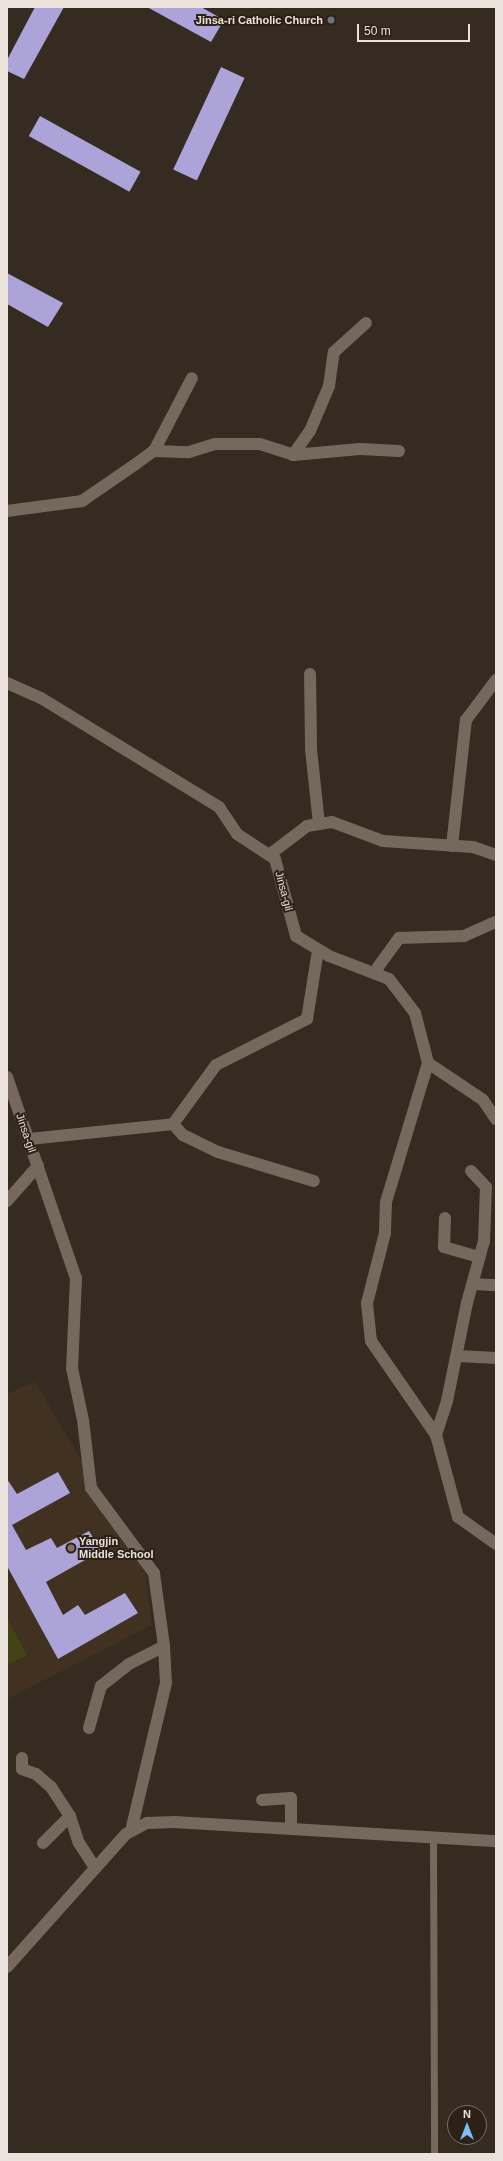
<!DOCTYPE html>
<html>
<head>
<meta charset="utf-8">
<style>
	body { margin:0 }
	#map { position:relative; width:503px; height:2161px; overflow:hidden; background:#362b20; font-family:Helvetica,sans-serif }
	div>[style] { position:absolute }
	.built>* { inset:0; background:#413121 }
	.green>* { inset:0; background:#434415 }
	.building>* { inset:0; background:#aca3d8; transform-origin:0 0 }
	.service>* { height:7px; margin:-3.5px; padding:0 3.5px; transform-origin:3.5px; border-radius:3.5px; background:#75685c }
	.minor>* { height:12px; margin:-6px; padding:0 6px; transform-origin:6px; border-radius:6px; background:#75685c }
	.dots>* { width:11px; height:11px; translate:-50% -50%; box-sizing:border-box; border:2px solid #2c2117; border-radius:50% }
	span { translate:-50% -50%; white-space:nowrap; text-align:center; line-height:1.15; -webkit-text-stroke:4px #2c2117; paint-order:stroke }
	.poi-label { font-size:11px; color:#eae2db; font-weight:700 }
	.right { translate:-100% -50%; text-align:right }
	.left { translate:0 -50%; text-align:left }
	.street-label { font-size:11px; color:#eae2db }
	.frame { position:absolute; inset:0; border:8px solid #eae2db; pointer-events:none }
	.north { position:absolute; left:447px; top:2105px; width:40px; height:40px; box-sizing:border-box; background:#2c2117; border:1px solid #786e65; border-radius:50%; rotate:0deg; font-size:11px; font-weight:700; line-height:16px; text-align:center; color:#eae2db }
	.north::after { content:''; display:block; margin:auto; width:14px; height:18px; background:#7bbef8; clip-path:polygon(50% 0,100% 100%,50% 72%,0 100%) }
	.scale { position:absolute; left:357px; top:24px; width:113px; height:18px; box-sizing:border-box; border:2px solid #eae2db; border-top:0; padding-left:5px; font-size:12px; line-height:14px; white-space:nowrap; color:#eae2db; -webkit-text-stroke:3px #2c2117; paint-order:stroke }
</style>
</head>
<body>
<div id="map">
	<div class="built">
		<i style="clip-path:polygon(35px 1382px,144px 1565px,152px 1625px,7px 1699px,7px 1394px)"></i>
	</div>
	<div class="green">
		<i style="clip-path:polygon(7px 1618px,27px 1655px,7px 1665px)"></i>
	</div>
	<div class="building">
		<i style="clip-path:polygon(35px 7px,64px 7px,24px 79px,7px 71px,7px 60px)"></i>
		<i style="clip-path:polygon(147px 7px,201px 7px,224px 20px,211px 42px)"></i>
		<i style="left:221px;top:67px;width:26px;height:113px;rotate:25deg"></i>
		<i style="left:40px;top:116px;width:115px;height:23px;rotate:29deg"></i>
		<i style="clip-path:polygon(7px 273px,63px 303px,48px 327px,7px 304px)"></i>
		<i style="clip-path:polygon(58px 1472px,70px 1493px,12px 1525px,26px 1550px,51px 1538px,57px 1548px,89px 1531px,101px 1551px,46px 1582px,63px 1615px,78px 1605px,85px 1615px,125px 1593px,138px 1613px,58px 1659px,7px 1566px,7px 1479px,17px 1494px)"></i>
	</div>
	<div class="service">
		<i style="left:433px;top:1837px;width:317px;rotate:89.8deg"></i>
	</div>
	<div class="minor">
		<i style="left:154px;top:451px;width:35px;rotate:2deg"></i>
		<i style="left:189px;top:452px;width:28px;rotate:-17deg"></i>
		<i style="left:216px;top:444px;width:44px"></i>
		<i style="left:260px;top:444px;width:35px;rotate:18deg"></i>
		<i style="left:293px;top:455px;width:67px;rotate:-5.1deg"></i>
		<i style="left:360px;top:449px;width:39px;rotate:3deg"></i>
		<i style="left:293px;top:455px;width:29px;rotate:-55deg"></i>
		<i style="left:310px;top:431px;width:49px;rotate:-67.1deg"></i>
		<i style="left:329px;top:386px;width:34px;rotate:-82deg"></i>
		<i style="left:334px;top:352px;width:43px;rotate:-42.2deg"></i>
		<i style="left:7px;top:511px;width:76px;rotate:-7.6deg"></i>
		<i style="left:82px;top:501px;width:62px;rotate:-34.5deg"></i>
		<i style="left:133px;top:466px;width:26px;rotate:-36deg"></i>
		<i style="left:154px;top:451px;width:82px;rotate:-62.5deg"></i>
		<i style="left:310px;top:674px;width:75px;rotate:89.2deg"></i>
		<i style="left:311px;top:749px;width:75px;rotate:83.9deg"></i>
		<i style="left:7px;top:683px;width:37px;rotate:24deg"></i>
		<i style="left:41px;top:698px;width:209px;rotate:31.5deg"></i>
		<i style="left:219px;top:807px;width:32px;rotate:56deg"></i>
		<i style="left:237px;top:834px;width:45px;rotate:33.3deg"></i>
		<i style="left:275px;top:859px;width:80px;rotate:74.7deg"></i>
		<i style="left:296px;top:936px;width:39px;rotate:31deg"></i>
		<i style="left:329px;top:956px;width:64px;rotate:21deg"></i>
		<i style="left:389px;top:979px;width:43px;rotate:52.6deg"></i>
		<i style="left:415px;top:1013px;width:52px;rotate:75.4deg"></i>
		<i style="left:428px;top:1063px;width:66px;rotate:33.9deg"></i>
		<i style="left:483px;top:1100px;width:23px;rotate:56deg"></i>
		<i style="left:452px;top:846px;width:127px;rotate:-83.7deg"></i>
		<i style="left:466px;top:720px;width:50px;rotate:-53.1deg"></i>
		<i style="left:269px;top:855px;width:48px;rotate:-37.3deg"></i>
		<i style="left:307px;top:826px;width:25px;rotate:-9deg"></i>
		<i style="left:332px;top:822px;width:54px;rotate:20.4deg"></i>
		<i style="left:383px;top:841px;width:90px;rotate:3.8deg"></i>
		<i style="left:473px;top:847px;width:24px;rotate:19deg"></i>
		<i style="left:376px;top:974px;width:7px;rotate:-74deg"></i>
		<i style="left:378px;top:967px;width:36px;rotate:-54deg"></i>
		<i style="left:399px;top:938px;width:65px;rotate:-1.8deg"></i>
		<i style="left:464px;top:936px;width:35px;rotate:-24deg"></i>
		<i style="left:428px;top:1063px;width:145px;rotate:106.8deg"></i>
		<i style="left:386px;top:1202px;width:31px;rotate:92deg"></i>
		<i style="left:385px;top:1233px;width:72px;rotate:104.4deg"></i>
		<i style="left:367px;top:1303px;width:38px;rotate:84deg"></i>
		<i style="left:371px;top:1341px;width:114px;rotate:55.3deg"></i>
		<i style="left:436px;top:1435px;width:85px;rotate:75deg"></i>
		<i style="left:458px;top:1517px;width:47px;rotate:35.4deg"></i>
		<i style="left:7px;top:1077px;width:213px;rotate:71.1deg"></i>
		<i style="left:76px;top:1278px;width:90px;rotate:92.5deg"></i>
		<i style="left:72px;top:1368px;width:53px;rotate:78.1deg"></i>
		<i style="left:83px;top:1420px;width:68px;rotate:83.3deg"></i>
		<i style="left:91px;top:1488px;width:106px;rotate:53.5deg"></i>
		<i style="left:154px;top:1573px;width:74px;rotate:82.2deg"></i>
		<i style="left:164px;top:1646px;width:37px;rotate:87deg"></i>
		<i style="left:166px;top:1683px;width:152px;rotate:103.3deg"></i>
		<i style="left:173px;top:1124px;width:15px;rotate:48deg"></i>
		<i style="left:183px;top:1135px;width:39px;rotate:26deg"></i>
		<i style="left:218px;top:1152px;width:100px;rotate:16.8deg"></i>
		<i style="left:29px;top:1139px;width:145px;rotate:-5.9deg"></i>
		<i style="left:173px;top:1124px;width:73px;rotate:-53.9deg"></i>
		<i style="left:216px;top:1065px;width:102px;rotate:-26.8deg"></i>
		<i style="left:307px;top:1019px;width:70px;rotate:-80.9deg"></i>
		<i style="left:7px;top:1201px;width:47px;rotate:-48.5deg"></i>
		<i style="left:445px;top:1218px;width:29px;rotate:92deg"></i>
		<i style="left:444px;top:1247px;width:37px;rotate:16deg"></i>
		<i style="left:474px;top:1284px;width:22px;rotate:3deg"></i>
		<i style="left:458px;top:1356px;width:38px;rotate:3deg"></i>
		<i style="left:436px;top:1435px;width:36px;rotate:-72deg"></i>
		<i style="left:447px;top:1401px;width:100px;rotate:-78.5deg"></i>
		<i style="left:467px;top:1303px;width:64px;rotate:-74.7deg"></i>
		<i style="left:484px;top:1241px;width:54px;rotate:-87.9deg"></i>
		<i style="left:486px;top:1187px;width:22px;rotate:-133deg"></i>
		<i style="left:89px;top:1728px;width:44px;rotate:-74.1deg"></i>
		<i style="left:101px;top:1686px;width:36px;rotate:-38deg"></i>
		<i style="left:129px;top:1664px;width:39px;rotate:-27deg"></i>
		<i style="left:22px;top:1758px;width:11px;rotate:90deg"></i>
		<i style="left:22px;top:1769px;width:15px;rotate:20deg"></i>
		<i style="left:36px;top:1774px;width:20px;rotate:41deg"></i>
		<i style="left:51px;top:1787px;width:35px;rotate:57deg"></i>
		<i style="left:70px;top:1816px;width:28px;rotate:72deg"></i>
		<i style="left:79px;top:1843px;width:30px;rotate:57deg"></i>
		<i style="left:262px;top:1800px;width:29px;rotate:-4deg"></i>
		<i style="left:291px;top:1798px;width:31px;rotate:90deg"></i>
		<i style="left:43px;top:1843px;width:38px;rotate:-45deg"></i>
		<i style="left:7px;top:1967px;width:178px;rotate:-48.2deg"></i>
		<i style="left:126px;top:1834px;width:24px;rotate:-28deg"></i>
		<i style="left:147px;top:1823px;width:27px;rotate:-2deg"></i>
		<i style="left:174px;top:1822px;width:323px;rotate:3.4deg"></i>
	</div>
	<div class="dots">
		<i style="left:331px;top:20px;background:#6b7280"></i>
		<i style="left:71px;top:1548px;background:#8d6e63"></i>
	</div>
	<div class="poi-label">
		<span class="right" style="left:323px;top:20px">Jinsa-ri Catholic Church</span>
		<span class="left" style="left:79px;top:1548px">Yangjin<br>Middle School</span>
	</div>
	<div class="street-label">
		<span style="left:284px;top:891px;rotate:75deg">Jinsa-gil</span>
		<span style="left:26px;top:1133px;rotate:71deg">Jinsa-gil</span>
	</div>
	<div class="frame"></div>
	<div class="north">N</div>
	<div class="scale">50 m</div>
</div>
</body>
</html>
